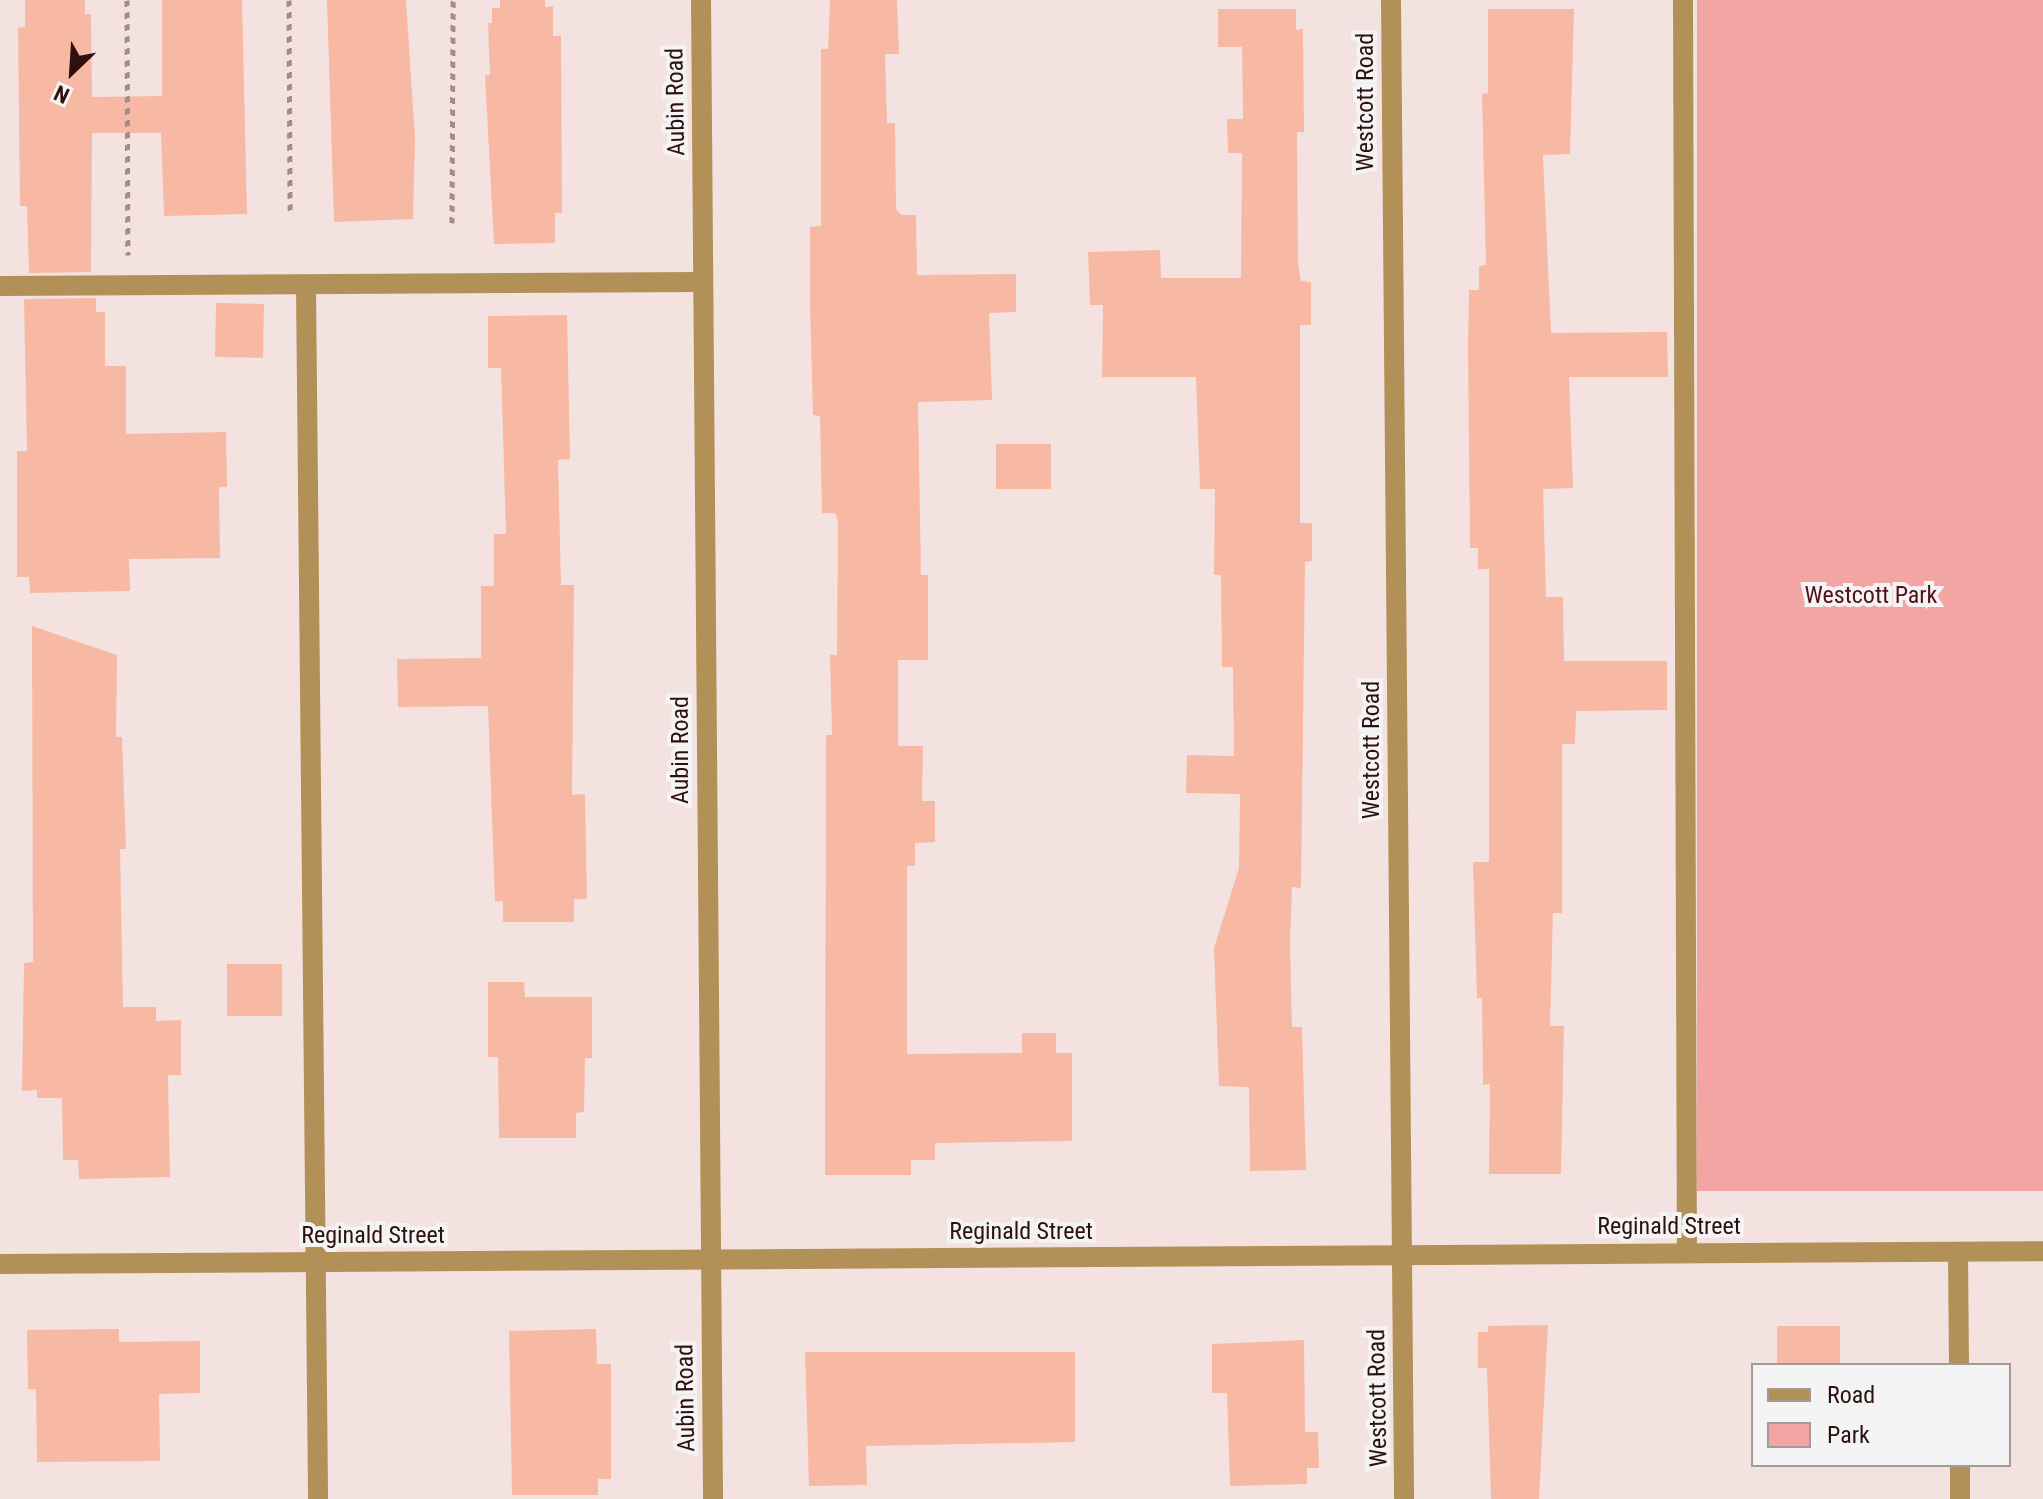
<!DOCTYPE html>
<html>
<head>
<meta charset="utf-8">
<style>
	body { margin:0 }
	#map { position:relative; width:2043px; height:1499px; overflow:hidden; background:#f4e2e1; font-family:"Roboto Condensed",sans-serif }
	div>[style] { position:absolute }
	.green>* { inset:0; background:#f2a5a3; transform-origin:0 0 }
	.building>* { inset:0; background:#f7b9a3; transform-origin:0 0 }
	.path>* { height:5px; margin-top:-2.5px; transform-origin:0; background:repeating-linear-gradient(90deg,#a38c8c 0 6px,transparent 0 12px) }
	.lane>* { height:20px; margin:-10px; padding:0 10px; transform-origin:10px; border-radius:10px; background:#b19157 }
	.street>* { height:20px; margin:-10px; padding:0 10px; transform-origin:10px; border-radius:10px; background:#b19157 }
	span { translate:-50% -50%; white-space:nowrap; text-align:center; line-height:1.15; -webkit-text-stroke:8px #f4f4f4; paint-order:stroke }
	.street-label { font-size:24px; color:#2e1010 }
	.park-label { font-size:24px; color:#521016 }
	.legend { position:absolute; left:1751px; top:1363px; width:260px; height:104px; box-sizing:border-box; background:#f4f4f4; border:2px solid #a59999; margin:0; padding:10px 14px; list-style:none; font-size:24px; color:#2e1010 }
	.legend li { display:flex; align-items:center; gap:16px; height:40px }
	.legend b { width:40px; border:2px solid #a59999 }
	.north { position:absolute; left:32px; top:32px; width:80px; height:80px; -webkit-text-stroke:6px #f4f4f4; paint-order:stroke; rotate:205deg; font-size:22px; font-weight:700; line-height:32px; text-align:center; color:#2e1010 }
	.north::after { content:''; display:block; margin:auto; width:28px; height:36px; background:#2e1010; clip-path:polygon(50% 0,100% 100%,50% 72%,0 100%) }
</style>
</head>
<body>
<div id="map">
	<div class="green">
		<i style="left:1697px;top:0;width:346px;height:1191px"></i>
	</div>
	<div class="building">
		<i style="clip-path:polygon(25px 0,85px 0,85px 14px,91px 14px,92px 97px,162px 96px,162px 0,242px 0,247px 214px,164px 216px,161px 133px,92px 133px,91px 272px,29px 273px,27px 206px,20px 206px,18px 28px,25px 27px)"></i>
		<i style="clip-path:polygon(327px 0,406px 0,415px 139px,413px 219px,334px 222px)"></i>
		<i style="clip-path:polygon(500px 0,545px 0,545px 7px,553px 6px,553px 36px,561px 36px,562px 213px,555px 213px,555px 243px,494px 244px,485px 75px,490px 75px,488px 23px,492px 23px,492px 8px,500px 8px)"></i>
		<i style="clip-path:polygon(830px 0,897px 0,899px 54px,885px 54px,887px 123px,895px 123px,896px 209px,901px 215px,916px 215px,917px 275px,1016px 274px,1016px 312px,989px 313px,992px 400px,918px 402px,921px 575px,928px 575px,928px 660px,898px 660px,898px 746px,923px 746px,922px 801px,935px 801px,935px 842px,915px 843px,915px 866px,907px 866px,907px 1054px,1022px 1053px,1022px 1033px,1056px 1033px,1056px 1053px,1072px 1053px,1072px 1141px,935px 1143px,935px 1160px,911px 1160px,911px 1175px,825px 1175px,826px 735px,832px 735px,830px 655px,837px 655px,838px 521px,835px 513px,822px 513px,820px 416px,813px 415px,810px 302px,810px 227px,821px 226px,821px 49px,828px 49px)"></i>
		<i style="clip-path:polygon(1218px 9px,1296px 9px,1296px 30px,1303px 29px,1304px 132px,1297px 132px,1298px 263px,1301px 281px,1311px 282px,1311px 325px,1300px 325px,1300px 523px,1312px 523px,1312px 561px,1305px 562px,1301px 888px,1292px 887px,1290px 943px,1292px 1027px,1302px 1027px,1306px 1170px,1250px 1171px,1249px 1087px,1219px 1086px,1214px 948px,1239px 868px,1240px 794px,1186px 793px,1187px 755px,1234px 756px,1233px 667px,1222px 667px,1221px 575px,1214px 575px,1215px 489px,1200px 489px,1196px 377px,1102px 377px,1103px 305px,1090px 305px,1088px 252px,1160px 250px,1161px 278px,1241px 278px,1242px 153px,1228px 153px,1227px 119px,1243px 119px,1242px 47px,1218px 47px)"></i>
		<i style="clip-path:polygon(1488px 9px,1574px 9px,1570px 154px,1543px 155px,1551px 333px,1667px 332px,1668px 377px,1569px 377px,1573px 488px,1543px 489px,1546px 597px,1563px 597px,1564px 661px,1667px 661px,1667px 710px,1576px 711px,1575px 744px,1562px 744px,1562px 913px,1553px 913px,1550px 1026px,1564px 1026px,1561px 1174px,1489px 1174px,1490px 1084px,1483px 1085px,1482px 998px,1477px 998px,1473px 862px,1489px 862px,1489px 569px,1478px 569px,1478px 548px,1470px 548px,1468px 347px,1469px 290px,1479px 290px,1479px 266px,1486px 265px,1482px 94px,1488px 93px)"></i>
		<i style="clip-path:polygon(96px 298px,96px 312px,105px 312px,105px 366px,126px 366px,126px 434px,226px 432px,227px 487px,219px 487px,220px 558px,129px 559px,130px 591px,30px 593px,29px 577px,17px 577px,17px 451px,27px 451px,24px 299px)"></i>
		<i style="left:216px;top:303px;width:48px;height:54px;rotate:1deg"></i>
		<i style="clip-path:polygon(567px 315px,570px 459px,558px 460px,561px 585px,574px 585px,572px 795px,585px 794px,587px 899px,574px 899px,574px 922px,503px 922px,503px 901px,495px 902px,488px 706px,398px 707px,397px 659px,481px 658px,481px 586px,494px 586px,494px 534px,506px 534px,501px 368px,488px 368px,488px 316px)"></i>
		<i style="left:996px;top:444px;width:55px;height:45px"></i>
		<i style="clip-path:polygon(32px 626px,117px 655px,116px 737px,122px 737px,126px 849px,120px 849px,123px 1007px,156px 1007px,156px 1021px,181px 1020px,181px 1075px,168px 1075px,170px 1177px,79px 1179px,78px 1160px,63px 1160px,62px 1098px,37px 1098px,37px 1090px,22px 1091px,24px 963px,33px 962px)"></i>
		<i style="left:227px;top:964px;width:55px;height:52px"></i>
		<i style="clip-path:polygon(488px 982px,524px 982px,525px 997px,592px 997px,592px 1058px,585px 1058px,584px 1112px,576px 1113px,576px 1138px,499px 1138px,498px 1057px,488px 1057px)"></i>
		<i style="clip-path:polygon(1548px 1325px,1539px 1499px,1491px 1499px,1487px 1368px,1478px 1368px,1478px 1332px,1488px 1332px,1488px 1326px)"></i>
		<i style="left:1840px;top:1326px;width:39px;height:63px;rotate:90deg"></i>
		<i style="clip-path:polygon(119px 1329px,119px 1342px,200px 1341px,200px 1393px,159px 1394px,160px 1461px,37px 1462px,36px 1389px,28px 1389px,27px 1330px)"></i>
		<i style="clip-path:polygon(596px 1329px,597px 1364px,611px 1364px,611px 1479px,598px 1479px,598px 1495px,512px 1495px,509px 1331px)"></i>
		<i style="clip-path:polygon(1304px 1340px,1305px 1432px,1318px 1432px,1319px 1468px,1307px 1468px,1307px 1484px,1230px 1486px,1227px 1393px,1212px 1393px,1212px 1344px)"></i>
		<i style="clip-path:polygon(805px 1352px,1075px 1352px,1075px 1442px,866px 1446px,867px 1485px,809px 1486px)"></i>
	</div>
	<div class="path">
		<i style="left:127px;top:0;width:255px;rotate:89.8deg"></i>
		<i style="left:289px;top:0;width:215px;rotate:89.7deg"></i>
		<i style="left:452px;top:223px;width:223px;rotate:-89.7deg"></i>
	</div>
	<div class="lane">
		<i style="left:1683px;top:0;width:1253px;rotate:89.82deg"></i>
		<i style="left:0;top:286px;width:703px;rotate:-0.33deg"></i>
		<i style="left:306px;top:286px;width:1213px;rotate:89.43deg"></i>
	</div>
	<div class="street">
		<i style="left:701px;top:0;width:1499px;rotate:89.54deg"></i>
		<i style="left:1391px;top:0;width:1499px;rotate:89.5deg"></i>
		<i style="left:1958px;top:1252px;width:113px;rotate:89.5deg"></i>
		<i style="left:0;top:1264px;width:2043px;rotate:-0.36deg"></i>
		<i style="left:1960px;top:1465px;width:34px;rotate:90deg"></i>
	</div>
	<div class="street-label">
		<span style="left:676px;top:102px;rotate:-91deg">Aubin Road</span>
		<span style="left:1366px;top:102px;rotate:-90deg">Westcott Road</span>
		<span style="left:681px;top:750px;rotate:-90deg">Aubin Road</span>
		<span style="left:1372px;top:750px;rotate:-90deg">Westcott Road</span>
		<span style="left:1669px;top:1227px">Reginald Street</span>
		<span style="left:1021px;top:1232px">Reginald Street</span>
		<span style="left:373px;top:1236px">Reginald Street</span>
		<span style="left:686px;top:1398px;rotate:-91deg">Aubin Road</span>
		<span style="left:1378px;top:1398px;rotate:-91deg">Westcott Road</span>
	</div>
	<div class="park-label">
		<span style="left:1871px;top:596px">Westcott Park</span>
	</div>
	<ul class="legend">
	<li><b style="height:10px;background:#b19157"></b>Road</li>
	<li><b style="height:22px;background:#f2a5a3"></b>Park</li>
	</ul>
	<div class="north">N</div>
</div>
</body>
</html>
